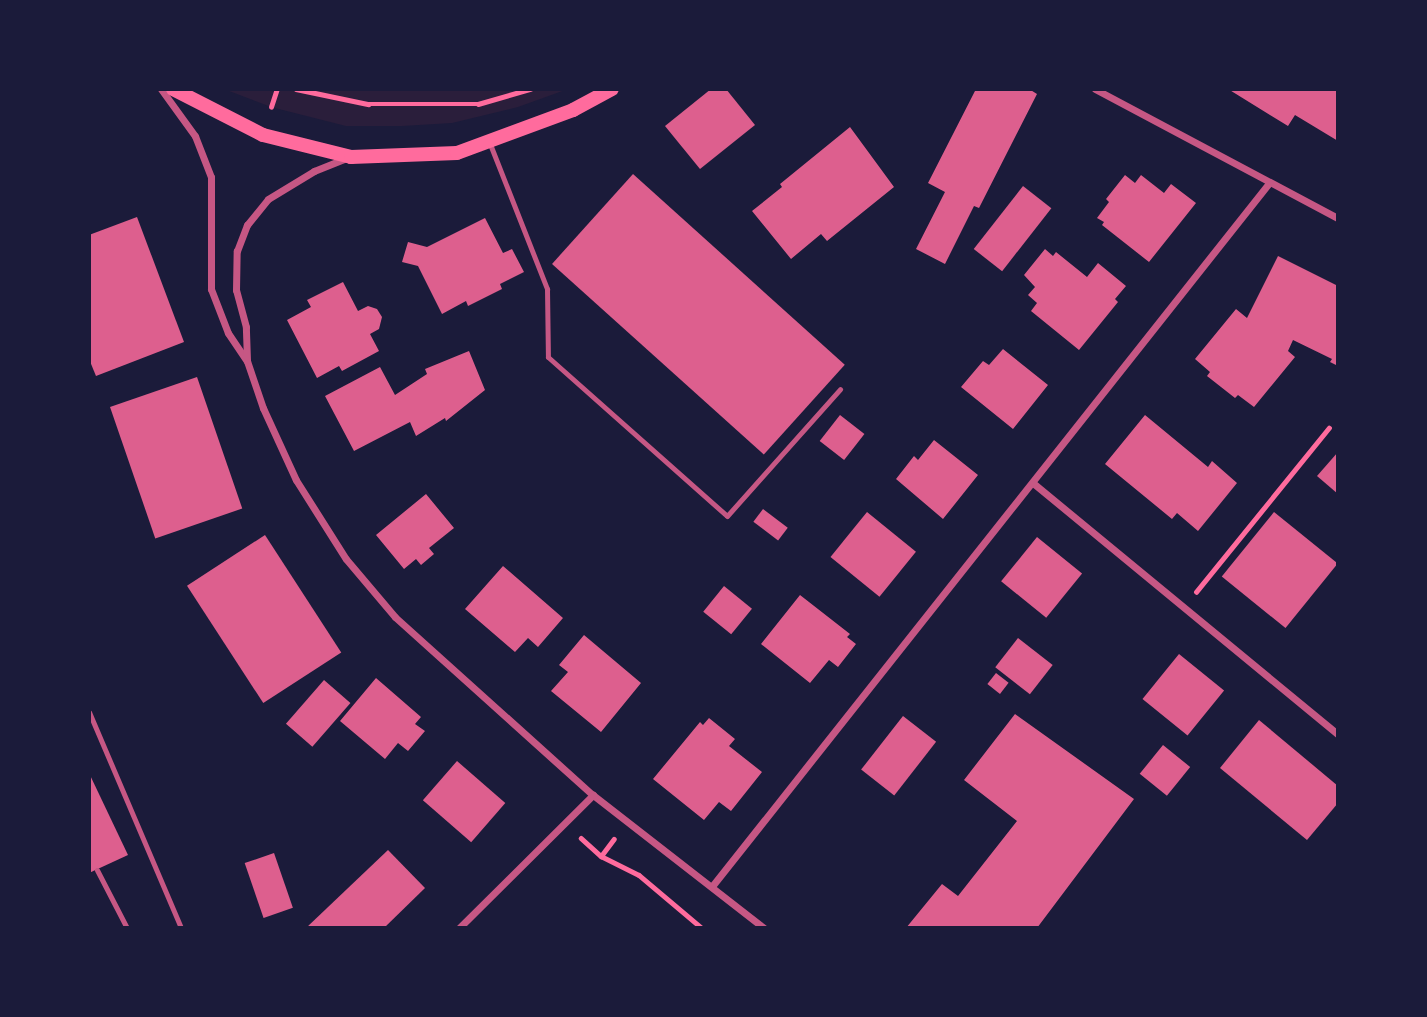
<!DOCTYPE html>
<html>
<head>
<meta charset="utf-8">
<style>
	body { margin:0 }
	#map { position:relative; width:1427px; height:1017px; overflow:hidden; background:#1b1b3a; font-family:Raleway,sans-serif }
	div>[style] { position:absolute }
	.green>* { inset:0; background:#2a1e3b }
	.building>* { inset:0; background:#dd5f8e; transform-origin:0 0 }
	.path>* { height:4.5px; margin:-2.25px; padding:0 2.25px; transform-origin:2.25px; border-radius:2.25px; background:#ff6b9d }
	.service>* { height:5px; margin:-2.5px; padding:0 2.5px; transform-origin:2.5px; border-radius:2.5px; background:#c65784 }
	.minor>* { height:7px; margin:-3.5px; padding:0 3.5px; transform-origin:3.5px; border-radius:3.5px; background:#c65784 }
	.secondary>* { height:14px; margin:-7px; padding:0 7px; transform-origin:7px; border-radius:7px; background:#ff6b9d }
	span { translate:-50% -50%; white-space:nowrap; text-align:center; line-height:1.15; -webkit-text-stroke:5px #1b1b3a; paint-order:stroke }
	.frame { position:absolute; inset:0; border:91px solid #1b1b3a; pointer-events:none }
</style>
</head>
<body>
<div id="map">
	<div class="green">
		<i style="clip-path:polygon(224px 89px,568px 89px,518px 107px,452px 123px,402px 126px,346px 126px,271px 107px)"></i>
	</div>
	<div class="building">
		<i style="clip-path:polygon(711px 89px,726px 89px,755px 125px,700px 169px,665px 126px)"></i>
		<i style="clip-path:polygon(976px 89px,1029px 89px,1037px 94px,979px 208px,974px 206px,945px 264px,916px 249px,945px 192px,928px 183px)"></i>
		<i style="clip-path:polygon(1228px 89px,1338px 89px,1338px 141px,1295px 115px,1288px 126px)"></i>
		<i style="clip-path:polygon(850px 127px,894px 187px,827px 241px,821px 234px,791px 259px,752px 211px,782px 187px,780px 184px)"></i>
		<i style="left:633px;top:174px;width:285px;height:121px;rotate:42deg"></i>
		<i style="clip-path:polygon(1125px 175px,1135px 183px,1141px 175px,1164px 193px,1171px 184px,1196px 203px,1149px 262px,1102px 225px,1104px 222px,1097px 218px,1109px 202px,1106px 199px)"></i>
		<i style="left:1023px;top:186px;width:36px;height:80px;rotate:38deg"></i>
		<i style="clip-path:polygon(137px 217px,184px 342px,96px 376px,89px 359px,89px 235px)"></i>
		<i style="clip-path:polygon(485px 218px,503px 253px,512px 249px,524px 272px,500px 284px,502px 289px,468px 306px,466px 301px,442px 314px,418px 266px,402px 262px,408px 242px,427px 247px)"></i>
		<i style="clip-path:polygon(1045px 249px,1053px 256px,1056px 252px,1087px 277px,1098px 263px,1126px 286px,1115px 299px,1118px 302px,1079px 350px,1031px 311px,1037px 303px,1028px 295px,1035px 287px,1024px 275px)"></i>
		<i style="clip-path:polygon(1278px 256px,1338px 286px,1338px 366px,1330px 362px,1332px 359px,1293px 340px,1288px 351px,1295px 357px,1254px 407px,1238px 395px,1235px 398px,1207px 376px,1210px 372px,1195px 359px,1236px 309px,1247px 318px)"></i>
		<i style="clip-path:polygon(343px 282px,358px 311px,368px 306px,377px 309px,382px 317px,379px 329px,370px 334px,379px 351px,342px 371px,339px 366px,317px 378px,287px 320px,311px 307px,307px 300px)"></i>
		<i style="clip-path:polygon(1003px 349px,1048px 385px,1013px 429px,961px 387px,983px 361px,989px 365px)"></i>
		<i style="clip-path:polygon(469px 351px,485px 390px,446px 421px,445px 418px,416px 436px,410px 422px,354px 451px,325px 396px,380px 367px,395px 395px,427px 374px,425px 369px)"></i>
		<i style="left:197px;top:377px;width:139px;height:92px;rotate:71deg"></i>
		<i style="left:840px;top:415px;width:31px;height:33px;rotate:38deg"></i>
		<i style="clip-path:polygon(1145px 415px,1208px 467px,1212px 461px,1237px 483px,1198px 531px,1177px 513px,1172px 519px,1105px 464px)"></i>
		<i style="clip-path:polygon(934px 440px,978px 475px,943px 519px,896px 479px,914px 456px,918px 460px)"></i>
		<i style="clip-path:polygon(1338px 452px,1338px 494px,1317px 476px)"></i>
		<i style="clip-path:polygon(426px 494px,454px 528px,429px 548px,434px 554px,421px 565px,416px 559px,404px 569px,376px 535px)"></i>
		<i style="left:763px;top:509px;width:31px;height:16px;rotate:37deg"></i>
		<i style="left:867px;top:512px;width:63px;height:58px;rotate:39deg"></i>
		<i style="left:1274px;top:512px;width:82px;height:83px;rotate:39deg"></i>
		<i style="left:265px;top:535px;width:140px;height:93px;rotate:57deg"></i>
		<i style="left:1037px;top:537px;width:58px;height:57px;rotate:39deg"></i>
		<i style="clip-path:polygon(503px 566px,563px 618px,538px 647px,528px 638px,515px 652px,465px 609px)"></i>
		<i style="left:724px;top:586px;width:36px;height:33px;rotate:39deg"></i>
		<i style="clip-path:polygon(800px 595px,850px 634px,847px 637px,856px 644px,838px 667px,829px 660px,810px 683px,761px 644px)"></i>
		<i style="clip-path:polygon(584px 635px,641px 683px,601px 732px,551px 691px,568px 672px,559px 665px)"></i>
		<i style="left:1018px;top:638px;width:44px;height:37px;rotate:38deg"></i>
		<i style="left:1179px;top:654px;width:58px;height:58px;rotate:39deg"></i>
		<i style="left:996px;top:673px;width:16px;height:14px;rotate:38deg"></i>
		<i style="clip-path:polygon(376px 678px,421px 717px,415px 724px,425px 731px,408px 751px,398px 743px,385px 759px,340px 721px)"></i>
		<i style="left:324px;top:680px;width:35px;height:58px;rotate:41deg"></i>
		<i style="clip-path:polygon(1015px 714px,1134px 799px,1037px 928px,906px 928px,942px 884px,958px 896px,1017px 821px,964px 780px)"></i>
		<i style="left:903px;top:716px;width:42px;height:68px;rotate:38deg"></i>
		<i style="clip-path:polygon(709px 718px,735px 739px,729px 746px,762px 772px,731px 811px,719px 802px,704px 820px,653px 779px,700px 722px,703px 725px)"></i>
		<i style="clip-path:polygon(1259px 720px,1338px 786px,1338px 803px,1307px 840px,1220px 768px)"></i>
		<i style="left:1163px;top:745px;width:35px;height:37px;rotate:39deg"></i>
		<i style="left:457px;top:761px;width:64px;height:52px;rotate:41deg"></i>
		<i style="clip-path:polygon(89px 773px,128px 855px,89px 873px)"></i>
		<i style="clip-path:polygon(388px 850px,425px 888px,384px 928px,306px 928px)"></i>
		<i style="left:274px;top:853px;width:58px;height:31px;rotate:71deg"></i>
	</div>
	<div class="path">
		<i style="left:296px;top:89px;width:74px;rotate:11.8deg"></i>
		<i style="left:368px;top:104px;width:110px"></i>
		<i style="left:478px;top:104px;width:54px;rotate:-16.1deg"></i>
		<i style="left:271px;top:107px;width:19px;rotate:-72deg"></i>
		<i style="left:1196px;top:592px;width:211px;rotate:-51deg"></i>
		<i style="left:581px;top:838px;width:27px;rotate:42deg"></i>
		<i style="left:601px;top:856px;width:42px;rotate:26.6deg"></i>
		<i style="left:639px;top:875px;width:82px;rotate:40.1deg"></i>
		<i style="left:601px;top:856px;width:21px;rotate:-53deg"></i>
	</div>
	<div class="service">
		<i style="left:490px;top:144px;width:156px;rotate:68.5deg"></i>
		<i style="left:547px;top:289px;width:68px;rotate:89.2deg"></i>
		<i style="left:548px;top:357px;width:239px;rotate:41.6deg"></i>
		<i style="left:727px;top:516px;width:170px;rotate:-48.3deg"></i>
		<i style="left:89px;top:712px;width:235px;rotate:66.9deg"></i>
		<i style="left:97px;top:870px;width:65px;rotate:62.7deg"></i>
	</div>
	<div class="minor">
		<i style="left:161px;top:89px;width:58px;rotate:54.1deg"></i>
		<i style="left:195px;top:136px;width:44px;rotate:68.7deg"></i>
		<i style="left:211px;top:177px;width:112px;rotate:90deg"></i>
		<i style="left:211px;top:289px;width:47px;rotate:68.9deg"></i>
		<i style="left:228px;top:333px;width:34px;rotate:56deg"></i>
		<i style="left:247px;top:361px;width:50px;rotate:71.2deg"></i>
		<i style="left:263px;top:408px;width:79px;rotate:65.4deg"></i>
		<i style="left:296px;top:480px;width:93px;rotate:57.7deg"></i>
		<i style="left:346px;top:559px;width:76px;rotate:49.8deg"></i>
		<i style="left:395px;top:617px;width:266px;rotate:42deg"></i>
		<i style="left:593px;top:795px;width:217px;rotate:37.9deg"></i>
		<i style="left:1095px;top:89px;width:275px;rotate:28deg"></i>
		<i style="left:247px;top:360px;width:33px;rotate:-92deg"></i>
		<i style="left:246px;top:327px;width:38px;rotate:-105deg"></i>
		<i style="left:236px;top:290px;width:39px;rotate:-89deg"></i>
		<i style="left:237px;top:251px;width:28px;rotate:-69deg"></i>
		<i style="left:247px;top:225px;width:33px;rotate:-51deg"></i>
		<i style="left:268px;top:199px;width:54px;rotate:-31.3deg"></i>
		<i style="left:314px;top:171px;width:35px;rotate:-22deg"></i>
		<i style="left:1033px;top:483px;width:395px;rotate:39.5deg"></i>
		<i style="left:713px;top:885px;width:896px;rotate:-51.62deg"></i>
		<i style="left:459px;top:928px;width:189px;rotate:-44.8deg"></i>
	</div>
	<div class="secondary">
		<i style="left:173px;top:89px;width:101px;rotate:27.1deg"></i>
		<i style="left:263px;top:135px;width:91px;rotate:14deg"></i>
		<i style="left:351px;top:157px;width:106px;rotate:-2.2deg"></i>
		<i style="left:457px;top:153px;width:124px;rotate:-20.3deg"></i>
		<i style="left:573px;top:110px;width:44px;rotate:-28.3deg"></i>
	</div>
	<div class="frame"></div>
</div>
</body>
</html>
